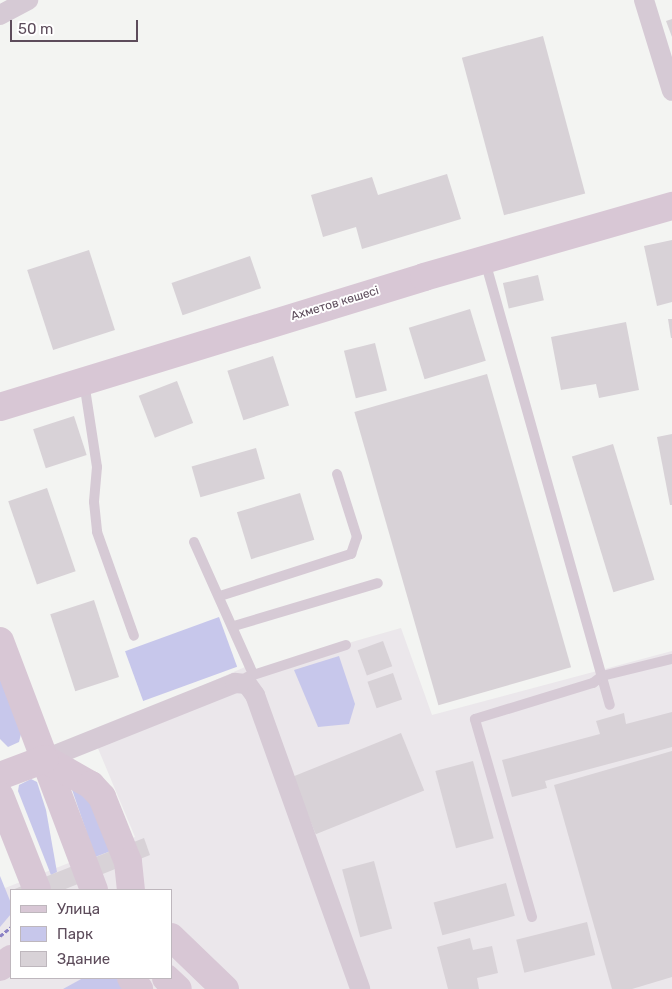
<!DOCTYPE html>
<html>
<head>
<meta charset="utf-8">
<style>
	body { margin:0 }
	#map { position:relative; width:672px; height:989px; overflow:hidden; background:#f3f4f2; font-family:Rubik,sans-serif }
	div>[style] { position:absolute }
	.airport>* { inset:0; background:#ebe7eb }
	.green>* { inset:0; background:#c7c7eb; transform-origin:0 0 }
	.building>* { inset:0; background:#d8d2d7; transform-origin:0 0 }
	.path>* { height:3px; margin-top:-1.5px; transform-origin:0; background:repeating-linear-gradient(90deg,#8b82c5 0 4px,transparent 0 6.5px) }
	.lane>* { height:10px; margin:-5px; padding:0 5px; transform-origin:5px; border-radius:5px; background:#d6cad5 }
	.street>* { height:20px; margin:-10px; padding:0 10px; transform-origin:10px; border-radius:10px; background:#d6cad5 }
	.secondary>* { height:28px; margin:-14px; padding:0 14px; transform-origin:14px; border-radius:14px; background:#d8c7d5 }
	span { translate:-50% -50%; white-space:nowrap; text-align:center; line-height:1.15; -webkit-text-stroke:4px #fff; paint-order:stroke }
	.street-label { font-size:12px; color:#5d4c5b }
	.legend { position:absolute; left:10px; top:889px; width:162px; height:90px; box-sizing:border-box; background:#fff; border:1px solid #beb7bd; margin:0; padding:6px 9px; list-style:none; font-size:15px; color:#5d4c5b }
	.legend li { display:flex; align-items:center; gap:10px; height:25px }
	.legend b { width:25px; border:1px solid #beb7bd }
	.scale { position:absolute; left:10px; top:20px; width:128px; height:22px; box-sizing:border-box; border:2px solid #5d4c5b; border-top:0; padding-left:6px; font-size:15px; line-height:18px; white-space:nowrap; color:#5d4c5b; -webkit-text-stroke:4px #fff; paint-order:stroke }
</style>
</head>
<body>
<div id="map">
	<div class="airport">
		<i style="clip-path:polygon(evenodd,401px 628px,432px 715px,672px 651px,672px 989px,0 989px,0 890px,135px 837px,92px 734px,245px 667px,247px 672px,401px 628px,11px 890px,171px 890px,171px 978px,11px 978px,11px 890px)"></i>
	</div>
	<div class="green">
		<i style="left:219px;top:617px;width:53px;height:100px;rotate:70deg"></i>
		<i style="clip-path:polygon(339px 656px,355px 704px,349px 724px,318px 727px,294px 670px)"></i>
		<i style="clip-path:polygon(0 670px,22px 730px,19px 742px,8px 747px,0 739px)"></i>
		<i style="clip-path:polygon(67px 775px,97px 799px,116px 849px,95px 857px)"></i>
		<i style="clip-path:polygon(31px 779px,37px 782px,46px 810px,57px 872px,51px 875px,18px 791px,19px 785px)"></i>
		<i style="clip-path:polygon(0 876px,11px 903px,11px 914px,0 927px)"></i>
		<i style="clip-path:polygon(83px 978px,117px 978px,123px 989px,63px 989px)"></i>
	</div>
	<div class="building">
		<i style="clip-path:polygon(672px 19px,672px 37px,666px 21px)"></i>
		<i style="left:543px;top:36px;width:163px;height:84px;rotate:75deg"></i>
		<i style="clip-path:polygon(447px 174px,461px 219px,362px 249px,356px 227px,323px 237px,311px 195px,372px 177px,378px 195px)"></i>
		<i style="clip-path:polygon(672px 240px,672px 302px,657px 306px,644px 246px)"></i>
		<i style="left:89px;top:250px;width:84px;height:65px;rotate:72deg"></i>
		<i style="left:250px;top:256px;width:34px;height:83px;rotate:71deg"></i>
		<i style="left:538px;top:275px;width:26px;height:36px;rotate:77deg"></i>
		<i style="left:470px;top:309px;width:54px;height:64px;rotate:73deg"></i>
		<i style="clip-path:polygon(668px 319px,672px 319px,672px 338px,671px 338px)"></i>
		<i style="clip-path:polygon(626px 322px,639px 390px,599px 398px,596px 384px,561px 390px,551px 337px)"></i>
		<i style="left:375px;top:343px;width:49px;height:32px;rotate:76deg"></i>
		<i style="left:273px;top:356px;width:52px;height:48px;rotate:72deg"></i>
		<i style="left:487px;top:374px;width:305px;height:138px;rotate:74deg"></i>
		<i style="left:177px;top:381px;width:45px;height:41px;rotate:69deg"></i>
		<i style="left:74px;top:416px;width:41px;height:43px;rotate:72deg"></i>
		<i style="clip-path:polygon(672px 434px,672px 505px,670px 505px,657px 437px)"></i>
		<i style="left:613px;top:444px;width:142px;height:43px;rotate:73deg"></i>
		<i style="left:256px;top:448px;width:32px;height:67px;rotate:74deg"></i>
		<i style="left:47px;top:488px;width:88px;height:41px;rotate:71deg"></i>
		<i style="left:300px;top:493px;width:49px;height:66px;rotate:73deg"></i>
		<i style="left:94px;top:600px;width:81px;height:46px;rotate:72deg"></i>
		<i style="left:383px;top:641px;width:27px;height:27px;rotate:70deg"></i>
		<i style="left:393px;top:673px;width:28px;height:27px;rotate:71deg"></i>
		<i style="clip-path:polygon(672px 712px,672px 747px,545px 781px,547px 788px,512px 797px,502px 760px,600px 734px,596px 721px,624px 713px,626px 724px)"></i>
		<i style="left:401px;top:733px;width:62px;height:117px;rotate:68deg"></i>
		<i style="clip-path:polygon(672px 751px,672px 977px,632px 989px,612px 989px,554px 785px)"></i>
		<i style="left:473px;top:761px;width:80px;height:39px;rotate:75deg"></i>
		<i style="clip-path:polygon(144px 838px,150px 855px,63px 890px,12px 890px)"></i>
		<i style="left:374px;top:861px;width:70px;height:33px;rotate:75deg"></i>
		<i style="left:506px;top:883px;width:34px;height:75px;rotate:75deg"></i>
		<i style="left:587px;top:922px;width:34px;height:73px;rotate:76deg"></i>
		<i style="clip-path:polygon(470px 938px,473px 950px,492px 946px,498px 973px,477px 978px,479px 989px,448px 989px,437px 947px)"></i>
	</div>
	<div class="path">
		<i style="left:0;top:936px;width:14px;rotate:-39deg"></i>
	</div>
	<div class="lane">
		<i style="left:485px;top:261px;width:461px;rotate:74.3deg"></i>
		<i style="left:84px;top:382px;width:86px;rotate:81.3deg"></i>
		<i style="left:97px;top:467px;width:35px;rotate:95deg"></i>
		<i style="left:94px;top:502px;width:30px;rotate:84deg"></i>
		<i style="left:97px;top:532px;width:110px;rotate:70.4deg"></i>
		<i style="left:194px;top:542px;width:145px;rotate:65.9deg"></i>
		<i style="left:220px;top:596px;width:138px;rotate:-17.8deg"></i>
		<i style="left:351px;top:554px;width:18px;rotate:-71deg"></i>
		<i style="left:357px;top:537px;width:66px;rotate:-107.6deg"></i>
		<i style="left:234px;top:626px;width:150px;rotate:-16.6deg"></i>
		<i style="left:247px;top:677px;width:104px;rotate:-17.9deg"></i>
		<i style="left:532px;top:917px;width:206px;rotate:-106.1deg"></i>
		<i style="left:475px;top:719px;width:123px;rotate:-17deg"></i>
		<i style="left:593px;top:683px;width:11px;rotate:-38deg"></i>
		<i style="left:602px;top:676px;width:72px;rotate:-13.7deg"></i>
	</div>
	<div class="street">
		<i style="left:644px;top:0;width:95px;rotate:72.9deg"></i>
		<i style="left:0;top:15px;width:32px;rotate:-28deg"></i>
		<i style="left:45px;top:759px;width:205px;rotate:-21.8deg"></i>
		<i style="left:235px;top:683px;width:12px;rotate:5deg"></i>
		<i style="left:247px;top:684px;width:14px;rotate:54deg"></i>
		<i style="left:255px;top:695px;width:312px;rotate:70.3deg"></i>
	</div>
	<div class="secondary">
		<i style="left:0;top:407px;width:443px;rotate:-17deg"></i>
		<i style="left:424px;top:277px;width:258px;rotate:-16deg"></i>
		<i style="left:0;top:641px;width:266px;rotate:69.3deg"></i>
		<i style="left:45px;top:759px;width:53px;rotate:29.5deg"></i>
		<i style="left:91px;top:785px;width:16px;rotate:47deg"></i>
		<i style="left:102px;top:797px;width:70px;rotate:68.2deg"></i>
		<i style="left:128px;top:862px;width:28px;rotate:84deg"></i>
		<i style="left:0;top:776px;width:48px;rotate:-20.7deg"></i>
		<i style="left:0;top:796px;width:101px;rotate:68.5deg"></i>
		<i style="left:171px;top:937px;width:75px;rotate:43.9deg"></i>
		<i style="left:0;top:967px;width:14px;rotate:-36deg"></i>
		<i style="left:131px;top:978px;width:14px;rotate:54deg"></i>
		<i style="left:166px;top:978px;width:16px;rotate:43deg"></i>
	</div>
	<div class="street-label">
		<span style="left:335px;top:304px;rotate:-17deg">Ахметов көшесі</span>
	</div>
	<ul class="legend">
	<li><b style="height:6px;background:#d8c7d5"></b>Улица</li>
	<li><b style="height:14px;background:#c7c7eb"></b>Парк</li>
	<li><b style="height:14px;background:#d8d2d7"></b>Здание</li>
	</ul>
	<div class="scale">50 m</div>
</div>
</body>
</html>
